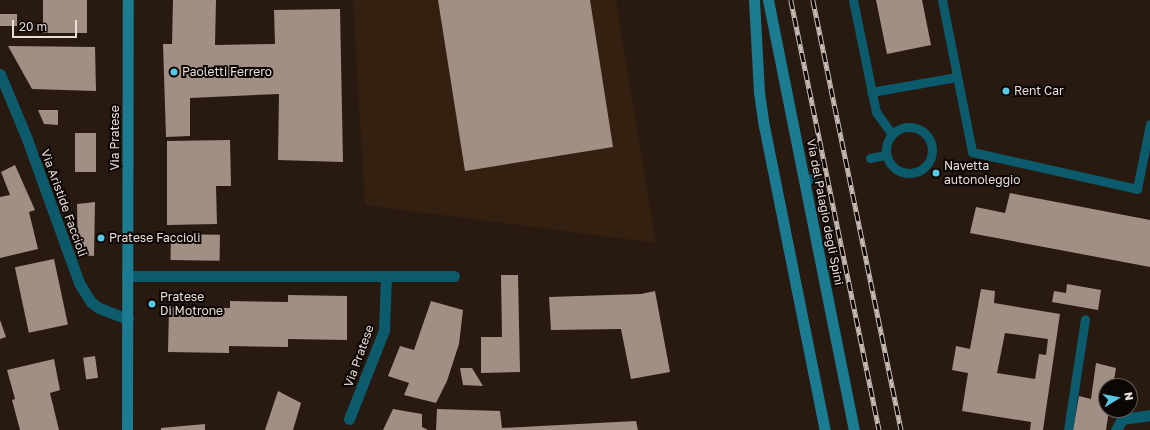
<!DOCTYPE html>
<html>
<head>
<meta charset="utf-8">
<style>
	body { margin:0 }
	#map { position:relative; width:1150px; height:430px; overflow:hidden; background:#281a10; font-family:"Golos Text",sans-serif }
	div>[style] { position:absolute }
	.built>* { inset:0; background:#342011 }
	.building>* { inset:0; background:#a28f83; transform-origin:0 0 }
	.service>* { height:9px; margin:-4.5px; padding:0 4.5px; transform-origin:4.5px; border-radius:4.5px; background:#0c5b6c }
	.service>.ring { margin:-4.5px; padding:0; box-sizing:content-box; background:none; border:9px solid #0c5b6c; border-radius:50% }
	.minor>* { height:11px; margin:-5.5px; padding:0 5.5px; transform-origin:5.5px; border-radius:5.5px; background:#0c5b6c }
	.secondary>* { height:11px; margin:-5.5px; padding:0 5.5px; transform-origin:5.5px; border-radius:5.5px; background:#1a7b91 }
	.rail>* { height:4.5px; margin-top:-2.25px; transform-origin:0; background:repeating-linear-gradient(90deg,#0c0604 0 9px,#c7bcb5 0 18px); box-sizing:border-box; border-block:1px solid #c7bcb5 }
	.dots>* { width:11px; height:11px; translate:-50% -50%; box-sizing:border-box; border:2px solid #0c0604; border-radius:50% }
	span { translate:-50% -50%; white-space:nowrap; text-align:center; line-height:1.15; -webkit-text-stroke:4px #0c0604; paint-order:stroke }
	.poi-label { font-size:12px; color:#e9dfd8 }
	.left { translate:0 -50%; text-align:left }
	.street-label { font-size:12px; color:#e9dfd8 }
	.north { position:absolute; left:1098px; top:378px; width:40px; height:40px; box-sizing:border-box; background:#0c0604; border:1px solid #645d59; border-radius:50%; rotate:80deg; font-size:11px; font-weight:700; line-height:16px; text-align:center; color:#e9dfd8 }
	.north::after { content:''; display:block; margin:auto; width:14px; height:18px; background:#59c8e4; clip-path:polygon(50% 0,100% 100%,50% 72%,0 100%) }
	.scale { position:absolute; left:12px; top:20px; width:65px; height:18px; box-sizing:border-box; border:2px solid #e9dfd8; border-top:0; padding-left:5px; font-size:12px; line-height:14px; white-space:nowrap; color:#e9dfd8; -webkit-text-stroke:3px #0c0604; paint-order:stroke }
</style>
</head>
<body>
<div id="map">
	<div class="built">
		<i style="clip-path:polygon(353px 0,616px 0,656px 243px,365px 205px)"></i>
	</div>
	<div class="building">
		<i style="left:43px;top:0;width:44px;height:33px"></i>
		<i style="clip-path:polygon(173px 0,216px 0,215px 45px,275px 44px,274px 10px,340px 9px,343px 162px,278px 160px,279px 94px,190px 98px,190px 136px,166px 137px,163px 44px,172px 44px)"></i>
		<i style="clip-path:polygon(438px 0,590px 0,613px 147px,465px 171px)"></i>
		<i style="clip-path:polygon(876px 0,922px 0,931px 45px,887px 54px)"></i>
		<i style="left:0;top:14px;width:17px;height:12px"></i>
		<i style="clip-path:polygon(8px 46px,95px 47px,96px 91px,32px 89px)"></i>
		<i style="clip-path:polygon(38px 110px,58px 110px,58px 125px,44px 124px)"></i>
		<i style="left:75px;top:133px;width:21px;height:39px"></i>
		<i style="clip-path:polygon(230px 140px,231px 186px,216px 186px,217px 224px,167px 225px,167px 141px)"></i>
		<i style="clip-path:polygon(15px 165px,35px 210px,29px 212px,38px 249px,0 258px,0 197px,10px 195px,1px 172px)"></i>
		<i style="clip-path:polygon(1010px 193px,1150px 220px,1150px 267px,970px 233px,976px 207px,1005px 213px)"></i>
		<i style="clip-path:polygon(95px 202px,94px 256px,78px 255px,77px 204px)"></i>
		<i style="left:171px;top:234px;width:49px;height:26px;rotate:1deg"></i>
		<i style="left:54px;top:259px;width:67px;height:40px;rotate:78deg"></i>
		<i style="clip-path:polygon(501px 275px,518px 275px,520px 372px,481px 373px,481px 337px,502px 337px)"></i>
		<i style="clip-path:polygon(1067px 284px,1101px 290px,1098px 310px,1052px 302px,1054px 291px,1066px 293px)"></i>
		<i style="clip-path:polygon(evenodd,981px 289px,995px 291px,994px 303px,1060px 314px,1043px 430px,1030px 430px,1031px 422px,962px 411px,968px 373px,952px 370px,956px 346px,970px 349px,981px 289px,1005px 333px,1048px 339px,1046px 355px,1039px 354px,1035px 379px,997px 373px,1005px 333px)"></i>
		<i style="clip-path:polygon(655px 291px,670px 372px,631px 379px,621px 329px,551px 330px,549px 297px,641px 294px)"></i>
		<i style="clip-path:polygon(288px 295px,347px 296px,347px 340px,288px 339px,288px 347px,229px 346px,229px 353px,168px 352px,169px 307px,230px 308px,230px 301px,288px 302px)"></i>
		<i style="clip-path:polygon(431px 301px,463px 310px,459px 344px,447px 381px,436px 403px,404px 395px,409px 383px,388px 376px,400px 346px,414px 350px)"></i>
		<i style="clip-path:polygon(0 320px,6px 337px,0 339px)"></i>
		<i style="left:95px;top:356px;width:22px;height:12px;rotate:82deg"></i>
		<i style="clip-path:polygon(54px 359px,60px 390px,50px 393px,59px 430px,20px 430px,12px 400px,15px 399px,7px 370px)"></i>
		<i style="clip-path:polygon(1096px 363px,1116px 368px,1113px 386px,1106px 386px,1106px 410px,1109px 410px,1106px 430px,1073px 430px,1079px 396px,1091px 399px)"></i>
		<i style="clip-path:polygon(460px 368px,472px 368px,483px 386px,463px 385px)"></i>
		<i style="clip-path:polygon(278px 391px,301px 403px,293px 430px,265px 430px)"></i>
		<i style="clip-path:polygon(393px 409px,422px 414px,422px 427px,428px 430px,383px 430px)"></i>
		<i style="clip-path:polygon(437px 409px,500px 411px,502px 428px,636px 421px,638px 430px,436px 430px)"></i>
		<i style="clip-path:polygon(205px 424px,205px 430px,161px 430px,161px 428px)"></i>
	</div>
	<div class="service">
		<i style="left:853px;top:0;width:114px;rotate:78.4deg"></i>
		<i style="left:876px;top:112px;width:27px;rotate:54deg"></i>
		<i style="left:942px;top:0;width:155px;rotate:78.8deg"></i>
		<i style="left:972px;top:152px;width:169px;rotate:12.6deg"></i>
		<i style="left:1137px;top:189px;width:66px;rotate:-78.7deg"></i>
		<i style="left:871px;top:92px;width:87px;rotate:-9.9deg"></i>
		<i class="ring" style="left:886px;top:127px;width:37px;height:37px"></i>
		<i style="left:870px;top:158px;width:16px;rotate:-11deg"></i>
		<i style="left:805px;top:180px;width:9px;rotate:-13deg"></i>
		<i style="left:1068px;top:430px;width:112px;rotate:-81.3deg"></i>
	</div>
	<div class="minor">
		<i style="left:0;top:74px;width:70px;rotate:67.4deg"></i>
		<i style="left:27px;top:139px;width:153px;rotate:70.1deg"></i>
		<i style="left:79px;top:283px;width:22px;rotate:58deg"></i>
		<i style="left:91px;top:302px;width:10px;rotate:37deg"></i>
		<i style="left:99px;top:308px;width:31px;rotate:21deg"></i>
		<i style="left:127px;top:276px;width:327px"></i>
		<i style="left:349px;top:419px;width:96px;rotate:-68.5deg"></i>
		<i style="left:384px;top:330px;width:54px;rotate:-87.9deg"></i>
		<i style="left:1116px;top:430px;width:13px;rotate:-61deg"></i>
		<i style="left:1122px;top:419px;width:28px;rotate:-8deg"></i>
	</div>
	<div class="secondary">
		<i style="left:754px;top:0;width:92px;rotate:86.9deg"></i>
		<i style="left:759px;top:92px;width:34px;rotate:82deg"></i>
		<i style="left:764px;top:126px;width:310px;rotate:78.7deg"></i>
		<i style="left:768px;top:0;width:439px;rotate:78.7deg"></i>
		<i style="left:127px;top:430px;width:430px;rotate:-89.9deg"></i>
	</div>
	<div class="rail">
		<i style="left:791px;top:0;width:439px;rotate:78.4deg"></i>
		<i style="left:813px;top:0;width:439px;rotate:78.4deg"></i>
	</div>
	<div class="dots">
		<i style="left:174px;top:72px;background:#59c8e4"></i>
		<i style="left:1006px;top:91px;background:#59c8e4"></i>
		<i style="left:936px;top:173px;background:#59c8e4"></i>
		<i style="left:101px;top:238px;background:#59c8e4"></i>
		<i style="left:152px;top:304px;background:#59c8e4"></i>
	</div>
	<div class="poi-label">
		<span class="left" style="left:182px;top:72px">Paoletti Ferrero</span>
		<span class="left" style="left:1014px;top:91px">Rent Car</span>
		<span class="left" style="left:944px;top:173px">Navetta<br>autonoleggio</span>
		<span class="left" style="left:109px;top:238px">Pratese Faccioli</span>
		<span class="left" style="left:160px;top:304px">Pratese<br>Di Motrone</span>
	</div>
	<div class="street-label">
		<span style="left:115px;top:138px;rotate:-90deg">Via Pratese</span>
		<span style="left:64px;top:203px;rotate:70deg">Via Aristide Faccioli</span>
		<span style="left:825px;top:212px;rotate:79deg">Via del Palagio degli Spini</span>
		<span style="left:359px;top:356px;rotate:-70deg">Via Pratese</span>
	</div>
	<div class="north">N</div>
	<div class="scale">20 m</div>
</div>
</body>
</html>
